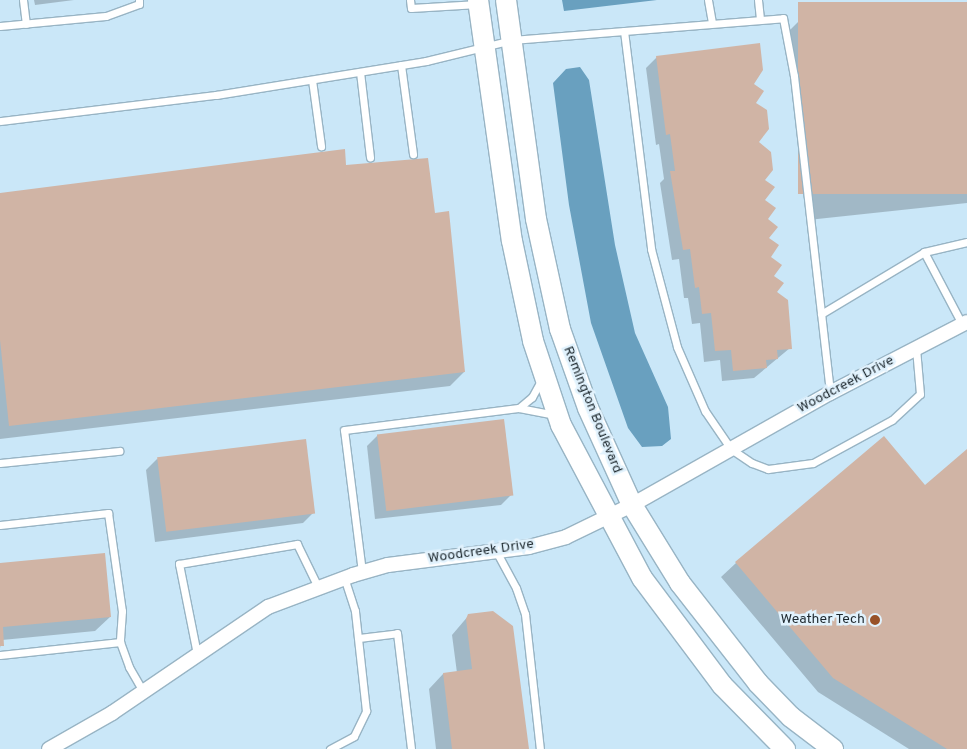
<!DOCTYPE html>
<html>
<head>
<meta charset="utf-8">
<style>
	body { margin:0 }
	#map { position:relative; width:967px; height:749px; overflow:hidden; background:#cae7f8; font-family:Overpass,sans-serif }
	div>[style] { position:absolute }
	.water>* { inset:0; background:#69a0bf }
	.shadow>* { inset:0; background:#0003 }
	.building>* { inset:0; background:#d0b4a5; transform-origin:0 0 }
	.roads { filter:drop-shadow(1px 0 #98b4c4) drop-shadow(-1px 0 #98b4c4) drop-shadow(0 1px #98b4c4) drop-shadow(0 -1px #98b4c4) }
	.lane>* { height:7px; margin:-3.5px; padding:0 3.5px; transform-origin:3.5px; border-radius:3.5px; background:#fff }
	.street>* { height:14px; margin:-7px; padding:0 7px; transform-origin:7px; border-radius:7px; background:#fff }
	.secondary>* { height:20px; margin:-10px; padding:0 10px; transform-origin:10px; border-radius:10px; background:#fff }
	.dots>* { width:14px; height:14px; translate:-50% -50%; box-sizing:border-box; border:2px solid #e1f2fd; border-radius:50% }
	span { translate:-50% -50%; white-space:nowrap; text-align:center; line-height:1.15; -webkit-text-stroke:5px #e1f2fd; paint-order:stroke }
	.street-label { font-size:14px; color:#1e292f }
	.poi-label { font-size:14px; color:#1e292f }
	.right { translate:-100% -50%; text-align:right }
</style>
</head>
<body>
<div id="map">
	<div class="water">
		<i style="clip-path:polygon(562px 0,657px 0,564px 11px)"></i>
		<i style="clip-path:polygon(580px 67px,589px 80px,615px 245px,635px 333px,668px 407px,671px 439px,662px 446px,642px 447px,628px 428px,591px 323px,569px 205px,553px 83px,566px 69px)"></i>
	</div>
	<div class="shadow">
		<i style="clip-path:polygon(34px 0,74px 0,35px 5px)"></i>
		<i style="clip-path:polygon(967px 3px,967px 203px,808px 220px,788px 32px,799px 21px)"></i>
		<i style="clip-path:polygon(657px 57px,752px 84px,769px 257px,790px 348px,754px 378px,722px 381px,720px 360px,704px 362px,700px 323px,692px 324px,688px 298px,684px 298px,679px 259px,672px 260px,660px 183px,664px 179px,659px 144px,656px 145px,646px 68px)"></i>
		<i style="clip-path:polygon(344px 167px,434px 215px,464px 372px,450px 386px,0 439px,0 194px)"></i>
		<i style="clip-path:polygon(378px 435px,512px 494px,501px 505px,375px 519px,367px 446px)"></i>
		<i style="clip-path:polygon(967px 451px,967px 749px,909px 749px,818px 692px,721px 577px,736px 563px,925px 487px)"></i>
		<i style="clip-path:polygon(157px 459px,314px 512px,303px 523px,155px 542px,146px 470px)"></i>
		<i style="clip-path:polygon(0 564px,110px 617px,95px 631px,2px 640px,0 648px)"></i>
		<i style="clip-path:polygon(469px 615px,528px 749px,436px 749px,429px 689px,443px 674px,457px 673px,452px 635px)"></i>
	</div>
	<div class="building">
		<i style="left:967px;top:2px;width:192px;height:169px;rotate:90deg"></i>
		<i style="clip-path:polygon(760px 43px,763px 70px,754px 84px,764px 91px,756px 103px,767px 110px,769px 129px,759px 142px,771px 152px,773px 170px,765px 180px,775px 187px,765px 200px,776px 208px,768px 219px,778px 227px,769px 238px,779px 245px,771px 257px,782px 265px,774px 276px,784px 283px,777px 292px,788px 300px,792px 349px,777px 350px,778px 359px,766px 360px,767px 368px,733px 371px,731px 350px,715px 351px,711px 313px,702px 314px,699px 287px,695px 288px,690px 249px,683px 250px,670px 171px,675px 171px,670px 134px,666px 135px,656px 56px)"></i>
		<i style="clip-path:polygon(345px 149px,346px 165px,428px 158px,435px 213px,449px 211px,465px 372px,9px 426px,0 340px,0 193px)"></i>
		<i style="left:504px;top:419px;width:77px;height:128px;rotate:83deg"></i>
		<i style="clip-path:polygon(884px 436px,925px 485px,967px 449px,967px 749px,947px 749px,833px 678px,735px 562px)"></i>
		<i style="left:306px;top:439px;width:75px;height:150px;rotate:83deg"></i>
		<i style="clip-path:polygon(105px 553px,111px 617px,3px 627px,4px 646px,0 646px,0 563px)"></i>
		<i style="clip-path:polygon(493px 611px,513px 626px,529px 749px,452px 749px,443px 673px,472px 669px,466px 619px,468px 614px)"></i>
	</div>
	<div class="roads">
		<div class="lane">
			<i style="left:23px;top:0;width:24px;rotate:83deg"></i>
			<i style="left:410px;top:0;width:8px;rotate:83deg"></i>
			<i style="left:411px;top:8px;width:67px;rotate:-3.4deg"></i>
			<i style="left:708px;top:0;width:23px;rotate:80deg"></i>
			<i style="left:758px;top:0;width:19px;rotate:84deg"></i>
			<i style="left:0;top:26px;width:106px;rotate:-5.4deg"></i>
			<i style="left:106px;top:16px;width:35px;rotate:-20deg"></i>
			<i style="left:139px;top:4px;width:4px;rotate:-90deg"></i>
			<i style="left:624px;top:31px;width:220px;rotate:82.9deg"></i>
			<i style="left:651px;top:249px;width:101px;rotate:75.1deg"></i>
			<i style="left:677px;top:347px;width:70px;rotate:66.4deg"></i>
			<i style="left:705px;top:411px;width:46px;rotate:55.6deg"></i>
			<i style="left:731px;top:449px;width:25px;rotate:34deg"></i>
			<i style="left:752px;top:463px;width:17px;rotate:21deg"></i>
			<i style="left:768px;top:469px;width:45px;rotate:-7.6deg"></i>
			<i style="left:813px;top:463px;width:90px;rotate:-28.6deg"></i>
			<i style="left:892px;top:420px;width:38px;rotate:-43deg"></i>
			<i style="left:920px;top:394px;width:46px;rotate:-95deg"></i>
			<i style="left:401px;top:65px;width:90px;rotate:82.3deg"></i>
			<i style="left:360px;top:72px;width:86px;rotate:83.3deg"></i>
			<i style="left:312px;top:80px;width:67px;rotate:82.2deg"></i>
			<i style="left:0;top:121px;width:218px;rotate:-6.9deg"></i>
			<i style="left:216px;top:95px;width:213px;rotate:-9.2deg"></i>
			<i style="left:426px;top:61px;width:89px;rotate:-13.7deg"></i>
			<i style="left:512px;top:40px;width:272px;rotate:-4.6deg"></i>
			<i style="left:783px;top:18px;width:59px;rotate:79.3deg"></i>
			<i style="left:794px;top:76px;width:319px;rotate:83.5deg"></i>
			<i style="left:924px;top:252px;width:44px;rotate:-13.1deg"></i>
			<i style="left:821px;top:314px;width:120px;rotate:-31deg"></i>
			<i style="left:924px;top:252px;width:81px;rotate:62.2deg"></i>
			<i style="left:542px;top:379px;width:21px;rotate:119deg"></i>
			<i style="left:532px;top:397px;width:17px;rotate:140deg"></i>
			<i style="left:519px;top:408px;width:37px;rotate:11deg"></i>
			<i style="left:0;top:463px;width:120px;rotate:-5.8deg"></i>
			<i style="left:0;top:525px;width:109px;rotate:-6.3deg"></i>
			<i style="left:108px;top:513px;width:99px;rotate:81.9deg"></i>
			<i style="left:122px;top:611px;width:31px;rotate:94deg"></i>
			<i style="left:120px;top:642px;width:27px;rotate:70deg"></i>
			<i style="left:129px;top:667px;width:28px;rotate:60deg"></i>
			<i style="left:496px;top:551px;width:42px;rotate:61.6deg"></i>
			<i style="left:516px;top:588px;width:28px;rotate:71deg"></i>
			<i style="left:525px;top:614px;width:136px;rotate:83.7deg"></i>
			<i style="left:362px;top:572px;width:143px;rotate:-97.2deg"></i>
			<i style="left:344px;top:430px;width:176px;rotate:-7.2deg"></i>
			<i style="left:359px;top:638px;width:38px;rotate:-7deg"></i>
			<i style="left:397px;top:633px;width:117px;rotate:83.1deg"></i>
			<i style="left:197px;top:654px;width:92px;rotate:-101.3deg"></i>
			<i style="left:179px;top:564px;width:120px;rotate:-9.6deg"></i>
			<i style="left:297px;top:544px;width:48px;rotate:64deg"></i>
			<i style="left:0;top:655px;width:121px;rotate:-6.2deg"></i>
			<i style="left:330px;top:749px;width:27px;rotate:-28deg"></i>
			<i style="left:354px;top:736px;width:28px;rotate:-64deg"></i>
			<i style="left:366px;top:711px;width:101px;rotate:-96.3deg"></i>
			<i style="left:355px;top:611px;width:35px;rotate:-108deg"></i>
		</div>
		<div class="street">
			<i style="left:49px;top:749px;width:73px;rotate:-29.7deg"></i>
			<i style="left:112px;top:713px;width:189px;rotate:-34.2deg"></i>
			<i style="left:268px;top:607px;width:91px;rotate:-20.6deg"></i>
			<i style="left:353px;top:575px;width:36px;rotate:-16deg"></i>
			<i style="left:388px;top:565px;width:142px;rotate:-7.3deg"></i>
			<i style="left:529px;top:547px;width:38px;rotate:-15deg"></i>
			<i style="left:566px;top:537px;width:73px;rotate:-25.9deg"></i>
			<i style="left:632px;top:505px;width:227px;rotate:-29.5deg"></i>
			<i style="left:830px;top:393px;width:154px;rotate:-27.4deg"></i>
		</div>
		<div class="secondary">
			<i style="left:478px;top:0;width:243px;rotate:82deg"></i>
			<i style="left:512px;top:241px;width:102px;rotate:78.1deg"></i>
			<i style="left:533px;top:341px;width:89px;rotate:71.6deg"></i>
			<i style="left:561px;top:425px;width:173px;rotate:62.1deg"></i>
			<i style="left:642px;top:578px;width:134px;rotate:53.2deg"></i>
			<i style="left:722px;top:685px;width:90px;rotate:45.5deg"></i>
			<i style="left:506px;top:0;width:221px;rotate:82.2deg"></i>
			<i style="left:536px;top:219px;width:113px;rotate:77.7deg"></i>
			<i style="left:560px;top:329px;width:84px;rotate:70.5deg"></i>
			<i style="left:588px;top:408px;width:107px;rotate:65.6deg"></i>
			<i style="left:632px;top:505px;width:92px;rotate:58.4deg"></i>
			<i style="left:680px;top:583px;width:127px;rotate:52deg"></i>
			<i style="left:758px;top:683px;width:47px;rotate:45.9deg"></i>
			<i style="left:791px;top:717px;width:53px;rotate:37.3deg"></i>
		</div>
	</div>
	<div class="dots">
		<i style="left:875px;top:620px;background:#985229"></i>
	</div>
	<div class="street-label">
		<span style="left:846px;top:385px;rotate:-28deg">Woodcreek Drive</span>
		<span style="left:592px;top:410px;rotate:68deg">Remington Boulevard</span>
		<span style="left:481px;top:552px;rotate:-8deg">Woodcreek Drive</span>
	</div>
	<div class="poi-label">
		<span class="right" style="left:865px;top:620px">Weather Tech</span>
	</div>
</div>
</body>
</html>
